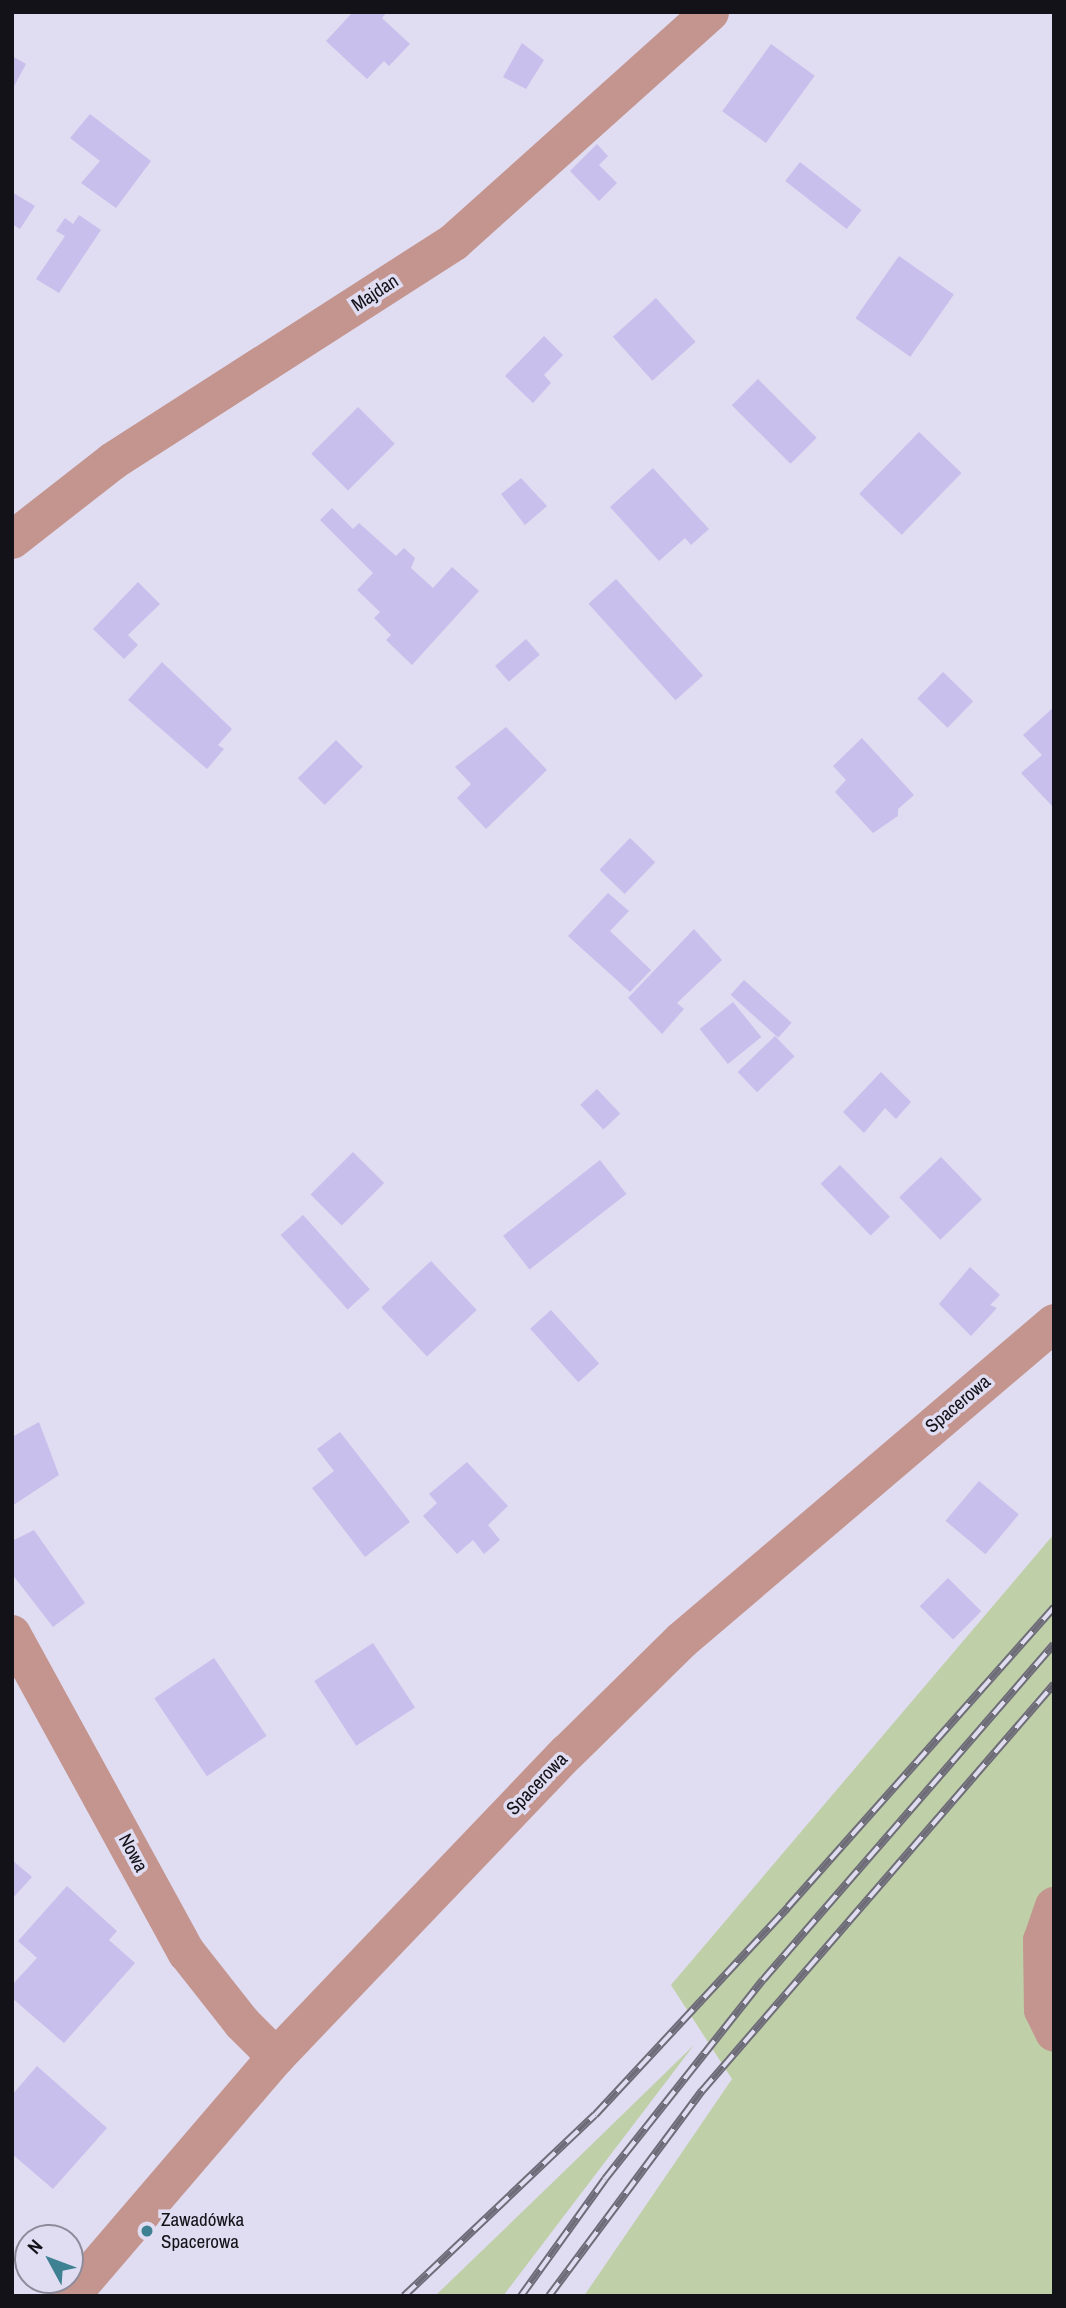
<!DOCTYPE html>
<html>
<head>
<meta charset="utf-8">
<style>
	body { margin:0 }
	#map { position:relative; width:1066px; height:2308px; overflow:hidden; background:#e0dcf1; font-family:"Archivo Narrow",sans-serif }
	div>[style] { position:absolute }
	.green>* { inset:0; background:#bfcfa7 }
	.building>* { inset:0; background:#c9bfed; transform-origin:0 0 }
	.minor>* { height:38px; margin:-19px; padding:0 19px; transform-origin:19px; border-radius:19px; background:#c3958e }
	.rail>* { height:8px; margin-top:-4px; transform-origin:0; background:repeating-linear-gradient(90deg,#e0dcf1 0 16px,#6e6c79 0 32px); box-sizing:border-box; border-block:2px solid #6e6c79 }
	.dots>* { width:19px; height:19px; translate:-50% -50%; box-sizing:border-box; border:4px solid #e0dcf1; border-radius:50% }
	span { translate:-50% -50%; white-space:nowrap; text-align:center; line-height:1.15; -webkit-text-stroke:7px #e0dcf1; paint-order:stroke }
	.street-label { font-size:19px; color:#131219 }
	.poi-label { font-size:19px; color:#131219 }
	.left { translate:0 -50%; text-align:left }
	.frame { position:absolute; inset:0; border:14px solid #131219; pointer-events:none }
	.north { position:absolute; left:14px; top:2224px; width:70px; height:70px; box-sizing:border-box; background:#e0dcf1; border:2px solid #8e8b9b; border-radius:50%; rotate:311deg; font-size:19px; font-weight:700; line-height:28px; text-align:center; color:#131219 }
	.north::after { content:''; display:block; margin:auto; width:24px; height:32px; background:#3e8192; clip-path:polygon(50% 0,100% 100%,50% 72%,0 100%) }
</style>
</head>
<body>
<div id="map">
	<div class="green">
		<i style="clip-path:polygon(1054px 1534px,1054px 2296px,584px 2296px,732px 2079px,671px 1985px)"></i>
		<i style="clip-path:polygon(694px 2045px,503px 2296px,435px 2296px,548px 2187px)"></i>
	</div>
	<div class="building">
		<i style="clip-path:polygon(353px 12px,387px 12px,382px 18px,410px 44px,389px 66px,384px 61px,367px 79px,326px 41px)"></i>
		<i style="clip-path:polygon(522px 43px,544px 60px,526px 89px,503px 77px)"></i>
		<i style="left:771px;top:44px;width:54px;height:83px;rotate:36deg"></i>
		<i style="clip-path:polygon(12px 56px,26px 64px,12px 90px)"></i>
		<i style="clip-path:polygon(90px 114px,151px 161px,116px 208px,81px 183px,100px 161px,70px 138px)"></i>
		<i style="clip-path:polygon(597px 144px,608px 156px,599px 165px,617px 183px,599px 201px,570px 171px)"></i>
		<i style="left:800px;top:162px;width:78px;height:24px;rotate:38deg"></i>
		<i style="clip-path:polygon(12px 192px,35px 206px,20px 229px,12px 224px)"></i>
		<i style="clip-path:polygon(79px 215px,101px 230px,59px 293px,36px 279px,65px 236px,56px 231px,65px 218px,73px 224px)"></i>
		<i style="left:899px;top:256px;width:67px;height:76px;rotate:35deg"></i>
		<i style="left:656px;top:298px;width:59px;height:58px;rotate:48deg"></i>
		<i style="clip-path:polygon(544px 336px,563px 355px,544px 375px,551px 383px,533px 403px,505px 376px)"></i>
		<i style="left:758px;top:379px;width:83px;height:37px;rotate:45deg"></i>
		<i style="left:358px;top:407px;width:52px;height:66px;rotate:45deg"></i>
		<i style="left:919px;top:432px;width:59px;height:86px;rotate:44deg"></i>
		<i style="clip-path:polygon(653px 468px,709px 529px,691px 545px,685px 538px,659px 561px,610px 507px)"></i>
		<i style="clip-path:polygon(521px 478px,547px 506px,525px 525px,501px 494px)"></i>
		<i style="clip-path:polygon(332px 508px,353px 529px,359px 523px,396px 556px,404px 548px,415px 558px,411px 568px,433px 588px,452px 567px,479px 591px,412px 665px,386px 640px,391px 635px,374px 618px,380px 612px,357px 590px,373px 573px,320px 520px)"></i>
		<i style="left:616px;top:579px;width:130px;height:37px;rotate:48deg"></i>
		<i style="clip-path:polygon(138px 582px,160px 604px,128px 635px,138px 645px,124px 659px,93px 629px)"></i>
		<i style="left:526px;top:639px;width:21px;height:41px;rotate:49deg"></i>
		<i style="clip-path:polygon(162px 662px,232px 729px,218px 745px,224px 749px,207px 769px,128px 700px)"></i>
		<i style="left:943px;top:672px;width:42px;height:37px;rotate:44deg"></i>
		<i style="clip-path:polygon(1054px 707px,1054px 808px,1021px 773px,1042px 755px,1023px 735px)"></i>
		<i style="clip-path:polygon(506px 727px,547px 770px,486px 829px,457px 798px,471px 784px,455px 767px)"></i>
		<i style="clip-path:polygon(862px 738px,914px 795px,898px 809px,898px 816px,873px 833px,835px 792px,846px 780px,833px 766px)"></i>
		<i style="left:336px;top:740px;width:38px;height:54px;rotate:45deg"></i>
		<i style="left:630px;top:838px;width:35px;height:44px;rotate:44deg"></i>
		<i style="clip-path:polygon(608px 893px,629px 911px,610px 931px,651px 970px,630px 992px,568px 936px)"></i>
		<i style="clip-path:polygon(694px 929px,722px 960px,677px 1003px,684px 1009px,662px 1034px,628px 998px)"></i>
		<i style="left:744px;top:980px;width:64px;height:20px;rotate:42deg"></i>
		<i style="left:733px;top:1002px;width:45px;height:43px;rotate:51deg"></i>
		<i style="left:775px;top:1036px;width:28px;height:52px;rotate:46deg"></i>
		<i style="clip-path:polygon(881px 1072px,911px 1102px,896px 1119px,885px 1108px,864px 1133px,843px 1112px)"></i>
		<i style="left:597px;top:1089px;width:34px;height:23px;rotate:47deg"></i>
		<i style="left:353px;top:1152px;width:44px;height:60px;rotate:45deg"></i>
		<i style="left:941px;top:1157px;width:59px;height:58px;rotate:46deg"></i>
		<i style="left:600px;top:1160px;width:43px;height:123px;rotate:52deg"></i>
		<i style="left:840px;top:1165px;width:72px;height:27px;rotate:46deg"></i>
		<i style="left:303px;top:1215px;width:100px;height:30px;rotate:48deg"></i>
		<i style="left:431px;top:1261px;width:67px;height:68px;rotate:47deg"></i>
		<i style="clip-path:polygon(970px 1267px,1000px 1295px,990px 1305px,997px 1308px,971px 1336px,939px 1304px)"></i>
		<i style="left:551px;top:1310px;width:72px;height:28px;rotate:48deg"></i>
		<i style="clip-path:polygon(39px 1422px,59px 1475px,12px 1506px,12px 1437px)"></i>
		<i style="clip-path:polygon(340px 1432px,410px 1522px,365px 1557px,312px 1488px,334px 1471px,317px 1449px)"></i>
		<i style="clip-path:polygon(467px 1462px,508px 1506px,488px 1525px,500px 1540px,484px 1554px,473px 1540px,457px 1554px,423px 1516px,437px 1503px,429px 1494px)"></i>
		<i style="left:979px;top:1481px;width:52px;height:52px;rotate:40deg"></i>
		<i style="clip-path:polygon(34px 1530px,85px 1603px,53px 1627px,12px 1574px,12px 1541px)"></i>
		<i style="left:948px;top:1578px;width:47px;height:40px;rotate:45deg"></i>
		<i style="left:373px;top:1643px;width:77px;height:70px;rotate:57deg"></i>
		<i style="left:214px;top:1658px;width:94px;height:72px;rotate:56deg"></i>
		<i style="clip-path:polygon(12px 1860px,32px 1877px,12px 1899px)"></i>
		<i style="clip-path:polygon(67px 1886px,117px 1931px,109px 1940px,135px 1963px,64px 2043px,12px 1998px,12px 1985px,37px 1958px,18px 1941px)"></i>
		<i style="clip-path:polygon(37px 2066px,107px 2128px,53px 2189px,12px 2154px,12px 2095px)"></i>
	</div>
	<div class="minor">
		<i style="left:12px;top:540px;width:128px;rotate:-38deg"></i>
		<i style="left:113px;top:461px;width:405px;rotate:-32.7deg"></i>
		<i style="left:454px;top:242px;width:344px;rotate:-41.9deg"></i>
		<i style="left:12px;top:1634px;width:364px;rotate:61.3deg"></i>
		<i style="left:187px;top:1953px;width:89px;rotate:51.8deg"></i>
		<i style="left:242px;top:2023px;width:48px;rotate:45deg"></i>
		<i style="left:1054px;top:1906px;width:36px;rotate:109deg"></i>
		<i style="left:1042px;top:1940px;width:70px;rotate:89.2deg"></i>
		<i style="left:1043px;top:2010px;width:25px;rotate:64deg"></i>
		<i style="left:71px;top:2296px;width:315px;rotate:-49.4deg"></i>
		<i style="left:276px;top:2057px;width:421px;rotate:-46.3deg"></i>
		<i style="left:567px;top:1753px;width:161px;rotate:-44.5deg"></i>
		<i style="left:682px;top:1640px;width:489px;rotate:-40.4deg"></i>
	</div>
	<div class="rail">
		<i style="left:404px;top:2296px;width:263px;rotate:-43.5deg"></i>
		<i style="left:595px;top:2115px;width:284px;rotate:-47.1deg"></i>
		<i style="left:788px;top:1907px;width:401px;rotate:-48.4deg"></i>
		<i style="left:521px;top:2296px;width:144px;rotate:-54.3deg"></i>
		<i style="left:605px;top:2179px;width:254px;rotate:-51.6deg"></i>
		<i style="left:763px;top:1980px;width:444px;rotate:-49.1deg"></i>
		<i style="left:549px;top:2296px;width:256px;rotate:-53.3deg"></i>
		<i style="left:702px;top:2091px;width:538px;rotate:-49.14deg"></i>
	</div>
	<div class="dots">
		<i style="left:147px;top:2231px;background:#3e8192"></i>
	</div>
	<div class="street-label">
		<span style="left:375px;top:293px;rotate:-33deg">Majdan</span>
		<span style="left:958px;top:1404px;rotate:-40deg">Spacerowa</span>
		<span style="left:537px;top:1784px;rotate:-46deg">Spacerowa</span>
		<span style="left:133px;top:1853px;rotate:62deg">Nowa</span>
	</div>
	<div class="poi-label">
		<span class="left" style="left:161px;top:2231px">Zawadówka<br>Spacerowa</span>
	</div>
	<div class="frame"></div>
	<div class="north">N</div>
</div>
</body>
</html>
